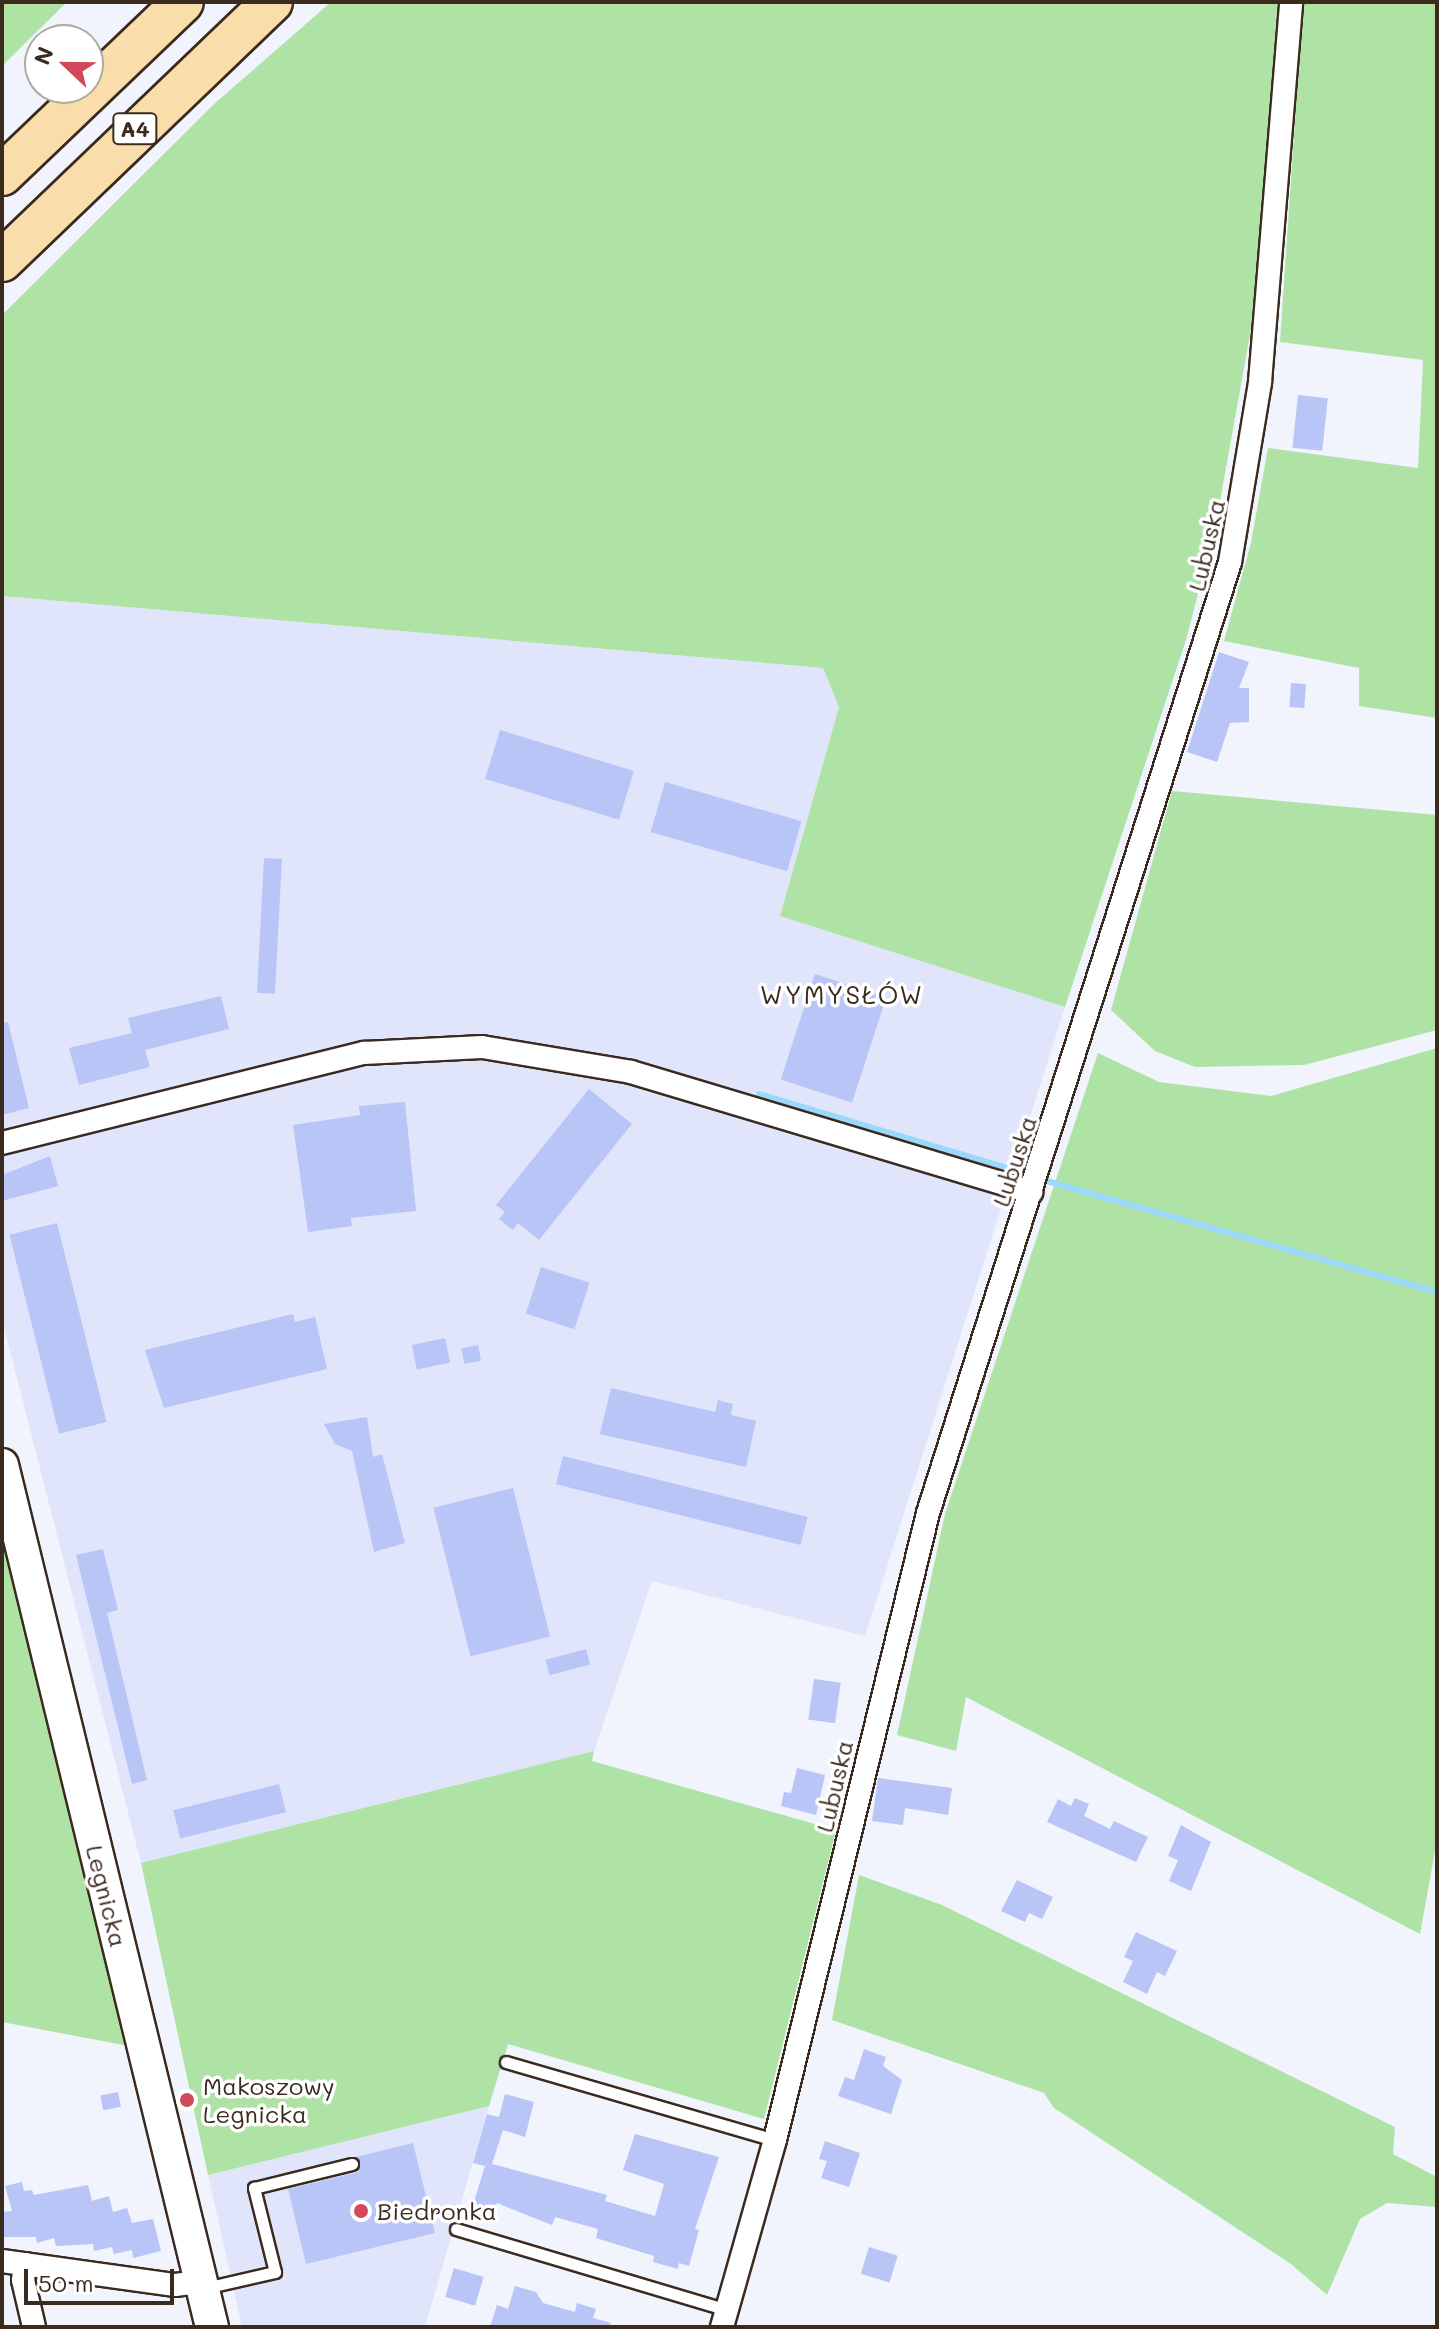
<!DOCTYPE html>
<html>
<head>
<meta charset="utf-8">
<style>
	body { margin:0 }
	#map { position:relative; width:1439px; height:2329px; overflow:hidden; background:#f1f3fd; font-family:Mali,sans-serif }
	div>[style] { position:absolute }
	.built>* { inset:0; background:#e0e5fb }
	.green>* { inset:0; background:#afe3a5 }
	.stream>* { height:6px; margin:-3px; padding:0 3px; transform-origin:3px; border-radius:3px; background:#9ad9fb }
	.building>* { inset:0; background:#b9c5f6; transform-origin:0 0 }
	.roads { filter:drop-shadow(2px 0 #3b2a1e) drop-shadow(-2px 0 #3b2a1e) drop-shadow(0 2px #3b2a1e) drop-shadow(0 -2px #3b2a1e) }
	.lane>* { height:11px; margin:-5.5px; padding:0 5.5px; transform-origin:5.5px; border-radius:5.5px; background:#fff }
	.street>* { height:22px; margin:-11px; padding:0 11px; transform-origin:11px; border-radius:11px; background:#fff }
	.secondary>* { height:32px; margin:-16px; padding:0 16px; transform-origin:16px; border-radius:16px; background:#fff }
	.highway>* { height:40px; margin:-20px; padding:0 20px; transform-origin:20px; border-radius:20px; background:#f9deab }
	.dots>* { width:22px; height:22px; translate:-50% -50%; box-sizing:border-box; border:4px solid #fff; border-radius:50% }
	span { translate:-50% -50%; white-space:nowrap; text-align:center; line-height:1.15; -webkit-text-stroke:7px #fff; paint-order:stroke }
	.shield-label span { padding:2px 6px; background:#fff; border:2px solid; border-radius:6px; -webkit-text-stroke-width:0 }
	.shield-label { font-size:22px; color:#3b2a1e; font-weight:700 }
	.street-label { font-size:24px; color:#3b2a1e }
	.poi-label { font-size:24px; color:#3b2a1e }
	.left { translate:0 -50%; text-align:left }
	.neighbourhood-label { font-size:26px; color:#3b2a1e; letter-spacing:2px }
	.frame { position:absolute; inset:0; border:4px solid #3b2a1e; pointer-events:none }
	.north { position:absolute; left:24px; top:24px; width:80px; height:80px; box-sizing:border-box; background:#fff; border:2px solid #b1aaa5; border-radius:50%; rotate:292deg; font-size:22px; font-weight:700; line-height:32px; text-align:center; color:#3b2a1e }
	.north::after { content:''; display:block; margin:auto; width:28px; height:36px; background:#d1495b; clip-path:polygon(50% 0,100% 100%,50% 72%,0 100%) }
	.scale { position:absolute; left:24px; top:2269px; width:150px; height:36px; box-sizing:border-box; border:4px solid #3b2a1e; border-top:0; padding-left:10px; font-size:24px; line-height:28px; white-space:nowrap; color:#3b2a1e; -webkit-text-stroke:6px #fff; paint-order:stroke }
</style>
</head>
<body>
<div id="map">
	<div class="built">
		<i style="clip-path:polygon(2px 596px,823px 668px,839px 707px,780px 916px,1065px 1007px,865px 1636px,652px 1581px,594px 1751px,141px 1863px,2px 1320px)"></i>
		<i style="clip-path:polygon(489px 2106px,425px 2327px,242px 2327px,208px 2175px)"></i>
	</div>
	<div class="green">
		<i style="clip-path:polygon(2px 2px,67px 2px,2px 66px)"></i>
		<i style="clip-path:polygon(331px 2px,1280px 2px,1264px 257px,1215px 529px,1186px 640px,1065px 1007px,780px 916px,839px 707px,823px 668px,2px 596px,2px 315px,213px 105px)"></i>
		<i style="clip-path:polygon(1303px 2px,1437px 2px,1437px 718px,1359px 706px,1359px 668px,1224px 641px,1251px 543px,1268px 448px,1418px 468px,1423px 360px,1280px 342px)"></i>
		<i style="clip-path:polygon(1172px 791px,1437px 815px,1437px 1030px,1304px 1065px,1195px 1067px,1155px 1051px,1111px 1010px)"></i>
		<i style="clip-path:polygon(1437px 1048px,1437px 1840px,1420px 1934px,966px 1697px,956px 1751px,897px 1735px,945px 1514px,1098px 1053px,1159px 1082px,1271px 1096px)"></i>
		<i style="clip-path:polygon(2px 1513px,134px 2047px,2px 2022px)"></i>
		<i style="clip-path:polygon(594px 1751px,592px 1761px,836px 1830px,764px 2119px,508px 2044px,489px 2106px,208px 2175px,141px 1863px)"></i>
		<i style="clip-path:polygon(859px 1875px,942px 1905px,1395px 2127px,1393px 2154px,1437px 2177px,1437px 2207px,1387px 2203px,1360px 2219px,1327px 2295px,1291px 2264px,1054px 2108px,1044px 2093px,832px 2020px)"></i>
	</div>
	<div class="stream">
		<i style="left:759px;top:1094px;width:263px;rotate:16.6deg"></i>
		<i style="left:1047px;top:1181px;width:405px;rotate:15.9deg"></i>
	</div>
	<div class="building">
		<i style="left:1298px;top:395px;width:30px;height:53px;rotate:6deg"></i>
		<i style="clip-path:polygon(1219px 652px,1249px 662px,1239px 688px,1249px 688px,1249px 722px,1230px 723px,1217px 762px,1187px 752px)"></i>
		<i style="left:1291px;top:683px;width:15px;height:24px;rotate:4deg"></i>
		<i style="left:500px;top:730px;width:140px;height:51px;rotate:17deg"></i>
		<i style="left:665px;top:782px;width:142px;height:52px;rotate:16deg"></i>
		<i style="left:264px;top:858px;width:18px;height:135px;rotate:3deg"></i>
		<i style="left:815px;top:974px;width:75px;height:111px;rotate:18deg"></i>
		<i style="clip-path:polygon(221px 996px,229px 1029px,145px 1050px,150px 1067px,79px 1085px,69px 1048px,132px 1033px,128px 1018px)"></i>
		<i style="clip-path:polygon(8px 1022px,29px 1108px,2px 1115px,2px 1023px)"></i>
		<i style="clip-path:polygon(589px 1089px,632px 1124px,539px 1240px,518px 1223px,513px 1230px,499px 1219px,505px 1212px,496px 1205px)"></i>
		<i style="clip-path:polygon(405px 1102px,416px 1211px,351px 1218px,352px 1226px,308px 1232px,293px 1125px,360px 1115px,359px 1106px)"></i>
		<i style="clip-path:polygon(50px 1156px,58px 1186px,2px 1201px,2px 1175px)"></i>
		<i style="left:57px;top:1223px;width:205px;height:49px;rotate:76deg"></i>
		<i style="left:541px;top:1267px;width:51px;height:49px;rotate:18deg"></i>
		<i style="clip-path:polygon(293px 1314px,295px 1322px,315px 1317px,327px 1369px,164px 1408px,145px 1350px)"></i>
		<i style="left:445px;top:1338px;width:25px;height:34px;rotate:78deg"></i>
		<i style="left:478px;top:1345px;width:16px;height:17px;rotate:79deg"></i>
		<i style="clip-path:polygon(611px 1388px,715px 1412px,718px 1400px,733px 1404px,731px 1415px,756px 1421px,746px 1467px,600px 1434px)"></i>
		<i style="clip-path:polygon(367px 1417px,373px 1457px,382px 1454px,405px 1543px,374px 1552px,352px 1451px,335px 1444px,324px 1424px)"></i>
		<i style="left:563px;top:1456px;width:252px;height:29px;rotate:14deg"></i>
		<i style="left:513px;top:1488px;width:153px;height:82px;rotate:76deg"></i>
		<i style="clip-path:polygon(103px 1549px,118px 1610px,107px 1613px,147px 1780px,132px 1784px,76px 1555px)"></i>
		<i style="left:586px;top:1649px;width:16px;height:42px;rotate:75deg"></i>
		<i style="left:814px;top:1679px;width:27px;height:41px;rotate:8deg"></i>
		<i style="clip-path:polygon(797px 1768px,825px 1775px,816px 1815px,781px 1806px,784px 1792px,791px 1793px)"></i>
		<i style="clip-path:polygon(878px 1778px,952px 1788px,948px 1815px,905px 1808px,903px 1825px,872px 1821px)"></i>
		<i style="left:279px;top:1784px;width:29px;height:109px;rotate:76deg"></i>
		<i style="clip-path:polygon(1075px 1798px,1089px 1804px,1084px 1816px,1110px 1829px,1114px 1821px,1148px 1837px,1136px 1862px,1047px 1822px,1058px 1799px,1071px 1806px)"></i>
		<i style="clip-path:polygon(1181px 1825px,1211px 1842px,1191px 1891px,1169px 1881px,1178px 1860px,1168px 1856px)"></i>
		<i style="clip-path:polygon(1017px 1880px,1053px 1897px,1042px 1919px,1029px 1913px,1025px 1922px,1001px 1911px)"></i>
		<i style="clip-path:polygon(1136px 1932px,1177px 1951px,1165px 1976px,1157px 1972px,1147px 1994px,1123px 1982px,1133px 1961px,1124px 1957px)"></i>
		<i style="clip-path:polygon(864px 2049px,886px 2057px,883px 2066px,902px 2080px,891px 2114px,838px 2096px,845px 2077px,854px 2080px)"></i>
		<i style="left:118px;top:2092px;width:15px;height:18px;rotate:79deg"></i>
		<i style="clip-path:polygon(505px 2094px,534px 2102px,525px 2137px,503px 2130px,492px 2164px,607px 2195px,605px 2201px,655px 2216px,664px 2184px,623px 2170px,635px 2134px,719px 2157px,695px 2229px,699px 2230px,689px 2266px,679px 2263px,678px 2269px,653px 2262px,654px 2256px,596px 2238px,598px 2229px,555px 2217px,552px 2225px,497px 2203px,494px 2211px,473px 2205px,485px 2166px,473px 2163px,487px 2114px,499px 2117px)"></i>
		<i style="clip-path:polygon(825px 2141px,860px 2153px,849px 2187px,821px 2178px,827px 2161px,819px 2159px)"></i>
		<i style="clip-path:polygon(413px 2143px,435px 2233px,306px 2264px,288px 2189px,359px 2172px,356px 2157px)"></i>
		<i style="clip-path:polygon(22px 2182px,24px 2191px,32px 2190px,34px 2195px,88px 2185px,92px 2201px,109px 2196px,113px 2212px,127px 2208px,132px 2223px,153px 2219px,161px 2251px,133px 2258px,132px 2250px,114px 2254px,112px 2247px,94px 2251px,93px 2244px,56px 2246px,54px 2238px,37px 2243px,36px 2237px,2px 2237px,2px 2212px,12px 2211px,5px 2186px)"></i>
		<i style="left:869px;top:2247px;width:30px;height:28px;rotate:17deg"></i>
		<i style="left:454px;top:2268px;width:31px;height:30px;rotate:17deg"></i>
		<i style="clip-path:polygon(515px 2286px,536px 2292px,543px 2303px,575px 2312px,577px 2303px,596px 2309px,593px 2318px,611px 2323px,610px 2327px,490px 2327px,497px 2305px,508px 2309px)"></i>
	</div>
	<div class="roads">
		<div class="lane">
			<i style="left:506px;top:2062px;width:280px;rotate:16.2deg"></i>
			<i style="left:456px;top:2229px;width:283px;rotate:16.6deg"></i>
			<i style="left:205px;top:2288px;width:72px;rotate:-12.9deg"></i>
			<i style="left:275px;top:2272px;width:87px;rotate:-104deg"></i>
			<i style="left:254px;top:2188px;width:101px;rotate:-13.8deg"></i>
		</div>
		<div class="street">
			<i style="left:2px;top:1143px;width:373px;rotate:-14deg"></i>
			<i style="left:364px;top:1053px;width:118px;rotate:-2.9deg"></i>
			<i style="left:482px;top:1047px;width:151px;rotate:9.5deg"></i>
			<i style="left:631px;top:1072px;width:418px;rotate:16.7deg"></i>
			<i style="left:2px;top:2261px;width:175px;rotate:7.9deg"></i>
			<i style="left:175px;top:2285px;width:26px;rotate:-7deg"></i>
			<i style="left:25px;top:2264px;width:16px;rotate:97deg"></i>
			<i style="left:23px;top:2280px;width:48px;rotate:76.8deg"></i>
			<i style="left:722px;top:2327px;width:194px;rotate:-74.2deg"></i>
			<i style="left:775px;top:2140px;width:645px;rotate:-76.29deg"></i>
			<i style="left:928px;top:1513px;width:998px;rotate:-72.38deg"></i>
			<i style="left:1230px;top:562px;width:182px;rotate:-80.5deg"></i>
			<i style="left:1260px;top:382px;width:381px;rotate:-85.3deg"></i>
		</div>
		<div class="secondary">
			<i style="left:2px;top:1465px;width:887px;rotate:76.31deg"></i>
		</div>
		<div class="highway">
			<i style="left:2px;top:175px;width:250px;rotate:-43.7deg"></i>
			<i style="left:2px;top:261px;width:374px;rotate:-43.8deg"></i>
		</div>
	</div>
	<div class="dots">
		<i style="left:187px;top:2100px;background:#d1495b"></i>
		<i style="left:361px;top:2211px;background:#d1495b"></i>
	</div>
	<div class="shield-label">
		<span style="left:135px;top:129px">A4</span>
	</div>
	<div class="street-label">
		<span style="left:1206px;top:545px;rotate:-77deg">Lubuska</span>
		<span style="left:1014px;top:1161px;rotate:-72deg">Lubuska</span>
		<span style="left:834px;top:1786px;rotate:-77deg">Lubuska</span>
		<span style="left:107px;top:1896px;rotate:76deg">Legnicka</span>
	</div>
	<div class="poi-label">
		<span class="left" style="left:203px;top:2100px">Makoszowy<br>Legnicka</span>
		<span class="left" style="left:377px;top:2211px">Biedronka</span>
	</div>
	<div class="neighbourhood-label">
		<span style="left:842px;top:995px">WYMYSŁÓW</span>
	</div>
	<div class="frame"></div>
	<div class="north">N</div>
	<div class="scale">50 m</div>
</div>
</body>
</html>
